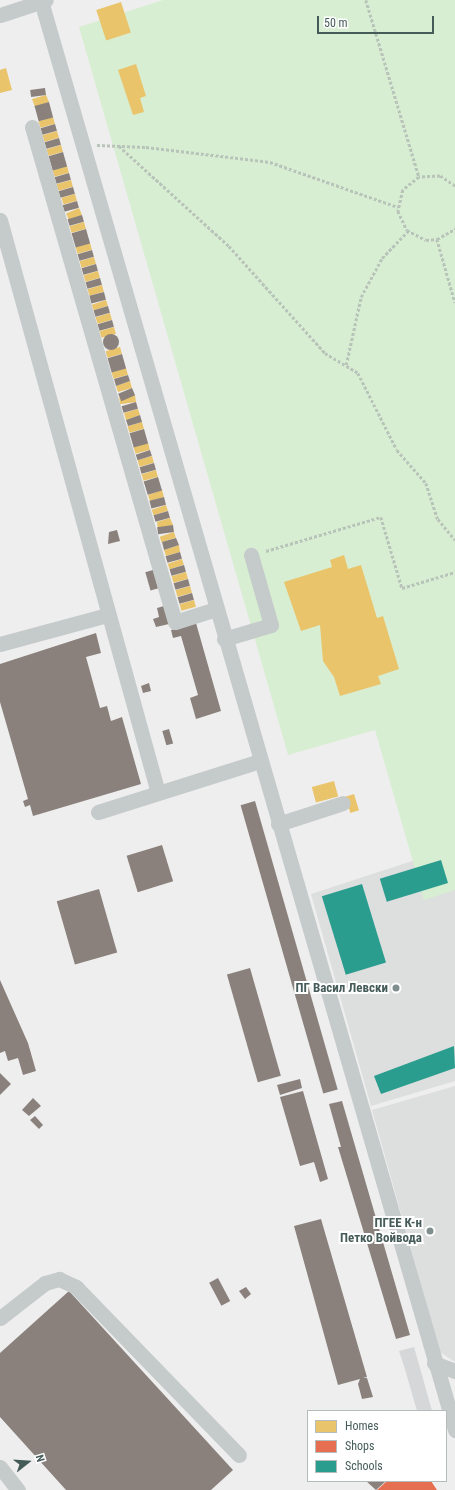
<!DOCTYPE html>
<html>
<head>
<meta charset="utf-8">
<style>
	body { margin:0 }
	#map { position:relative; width:455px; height:1490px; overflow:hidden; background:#efeeef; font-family:"Roboto Condensed",sans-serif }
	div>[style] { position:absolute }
	.education>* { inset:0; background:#dddede }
	.green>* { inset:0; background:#d8eed2 }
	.homes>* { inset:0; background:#e9c46a; transform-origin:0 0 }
	.shops>* { inset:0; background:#e76f51 }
	.schools>* { inset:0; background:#2a9d8f; transform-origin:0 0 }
	.industry>* { inset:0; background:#8a817c; transform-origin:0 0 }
	.round { border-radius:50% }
	.building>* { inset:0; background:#d6d7d8 }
	.path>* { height:2.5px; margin-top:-1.25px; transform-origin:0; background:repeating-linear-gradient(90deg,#b8c4b9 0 3px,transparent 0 5px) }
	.minor>* { height:15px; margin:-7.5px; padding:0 7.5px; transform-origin:7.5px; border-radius:7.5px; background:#c5cbca }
	.dots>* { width:11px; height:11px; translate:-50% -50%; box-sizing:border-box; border:2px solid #fff; border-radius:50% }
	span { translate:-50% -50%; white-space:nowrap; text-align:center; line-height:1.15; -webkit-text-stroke:4px #fff; paint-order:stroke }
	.poi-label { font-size:13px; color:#455b58; font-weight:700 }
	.right { translate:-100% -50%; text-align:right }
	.legend { position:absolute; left:307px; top:1410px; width:140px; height:72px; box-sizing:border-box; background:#fff; border:1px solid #b5bdbc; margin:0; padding:5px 7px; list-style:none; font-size:12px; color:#455b58 }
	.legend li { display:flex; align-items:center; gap:8px; height:20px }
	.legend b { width:20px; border:1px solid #b5bdbc }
	.north { position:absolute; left:8px; top:1442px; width:40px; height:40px; -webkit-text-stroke:3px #fff; paint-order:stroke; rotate:73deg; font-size:11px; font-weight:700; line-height:16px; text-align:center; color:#455b58 }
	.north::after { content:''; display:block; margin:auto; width:14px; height:18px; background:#455b58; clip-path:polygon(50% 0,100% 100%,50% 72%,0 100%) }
	.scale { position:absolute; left:317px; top:16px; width:117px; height:18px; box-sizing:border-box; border:2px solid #455b58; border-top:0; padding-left:5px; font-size:12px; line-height:14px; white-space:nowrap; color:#455b58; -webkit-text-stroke:3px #fff; paint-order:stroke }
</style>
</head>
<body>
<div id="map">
	<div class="education">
		<i style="clip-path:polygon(455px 847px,455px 1081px,371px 1106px,311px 894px)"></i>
		<i style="clip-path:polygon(455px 1086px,455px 1362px,440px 1352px,372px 1110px)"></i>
	</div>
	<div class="green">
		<i style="clip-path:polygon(163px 0,455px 0,455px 890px,424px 900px,375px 730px,288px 755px,79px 27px)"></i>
	</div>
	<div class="homes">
		<i style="left:121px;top:2px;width:32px;height:26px;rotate:72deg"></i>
		<i style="clip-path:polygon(136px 64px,146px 96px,140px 98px,144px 112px,133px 115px,118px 70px)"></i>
		<i style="clip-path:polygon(6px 68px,12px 90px,0 93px,0 70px)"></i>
		<i style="clip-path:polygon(46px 95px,49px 102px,35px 107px,32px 99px)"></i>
		<i style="left:53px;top:117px;width:7px;height:15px;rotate:74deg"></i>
		<i style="left:57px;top:131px;width:7px;height:15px;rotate:74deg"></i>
		<i style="left:61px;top:145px;width:7px;height:15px;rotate:74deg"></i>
		<i style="left:67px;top:166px;width:7px;height:15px;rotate:74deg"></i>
		<i style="left:71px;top:180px;width:7px;height:15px;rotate:74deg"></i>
		<i style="left:75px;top:194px;width:7px;height:14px;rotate:74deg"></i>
		<i style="left:79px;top:208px;width:8px;height:14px;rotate:67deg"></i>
		<i style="left:84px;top:222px;width:7px;height:15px;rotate:74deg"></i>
		<i style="left:90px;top:243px;width:7px;height:15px;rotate:74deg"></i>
		<i style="left:94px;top:257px;width:7px;height:15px;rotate:74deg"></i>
		<i style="left:98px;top:271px;width:7px;height:15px;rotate:74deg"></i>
		<i style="left:102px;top:285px;width:7px;height:15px;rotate:74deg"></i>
		<i style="left:106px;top:300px;width:6px;height:15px;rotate:72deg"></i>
		<i style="left:110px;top:313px;width:7px;height:15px;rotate:74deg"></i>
		<i style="left:114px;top:327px;width:7px;height:15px;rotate:74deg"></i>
		<i style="left:120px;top:347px;width:7px;height:15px;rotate:74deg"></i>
		<i style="left:126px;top:368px;width:7px;height:15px;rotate:74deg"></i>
		<i style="clip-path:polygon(130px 381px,132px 388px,118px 392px,116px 386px)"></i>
		<i style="left:135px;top:395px;width:7px;height:16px;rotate:82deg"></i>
		<i style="clip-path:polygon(138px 409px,140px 415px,126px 420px,124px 413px)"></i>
		<i style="left:142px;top:422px;width:7px;height:15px;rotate:74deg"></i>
		<i style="left:148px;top:443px;width:7px;height:15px;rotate:74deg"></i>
		<i style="left:152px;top:456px;width:7px;height:15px;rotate:74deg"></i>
		<i style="left:156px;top:470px;width:7px;height:15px;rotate:74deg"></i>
		<i style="clip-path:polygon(162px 490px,164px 497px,150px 501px,148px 495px)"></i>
		<i style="left:166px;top:505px;width:6px;height:15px;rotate:72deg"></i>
		<i style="clip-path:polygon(170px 518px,173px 525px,158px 529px,157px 522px)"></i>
		<i style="left:174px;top:532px;width:6px;height:15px;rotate:72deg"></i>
		<i style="clip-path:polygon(179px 545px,180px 552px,166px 556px,164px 550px)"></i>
		<i style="clip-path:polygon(344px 555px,348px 569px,361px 565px,377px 618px,383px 616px,399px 669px,378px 676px,381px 684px,340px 696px,334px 677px,323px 661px,320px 625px,301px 631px,284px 582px,332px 567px,330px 560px)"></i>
		<i style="left:182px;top:559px;width:6px;height:15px;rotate:72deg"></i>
		<i style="left:186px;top:572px;width:7px;height:15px;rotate:74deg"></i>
		<i style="left:190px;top:586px;width:7px;height:15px;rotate:74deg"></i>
		<i style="left:194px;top:600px;width:7px;height:15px;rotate:74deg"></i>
		<i style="left:334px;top:781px;width:16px;height:23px;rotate:75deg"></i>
		<i style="left:354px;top:794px;width:17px;height:9px;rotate:73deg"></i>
	</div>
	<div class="shops">
		<i style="clip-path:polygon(387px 1481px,431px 1481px,437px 1490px,377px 1490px)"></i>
	</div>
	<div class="schools">
		<i style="left:441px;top:860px;width:24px;height:64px;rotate:73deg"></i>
		<i style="left:362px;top:884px;width:82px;height:42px;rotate:73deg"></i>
		<i style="clip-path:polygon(454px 1046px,455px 1068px,381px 1094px,374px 1076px)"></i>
	</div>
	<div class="industry">
		<i style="left:45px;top:88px;width:7px;height:15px;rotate:82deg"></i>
		<i style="left:49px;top:102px;width:16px;height:15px;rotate:75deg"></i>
		<i style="left:55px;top:124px;width:7px;height:15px;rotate:74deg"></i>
		<i style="left:59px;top:138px;width:7px;height:15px;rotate:74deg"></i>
		<i style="left:63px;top:152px;width:15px;height:15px;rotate:74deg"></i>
		<i style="left:69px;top:173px;width:7px;height:15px;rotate:74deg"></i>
		<i style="left:73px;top:187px;width:7px;height:15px;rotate:74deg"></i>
		<i style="left:77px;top:201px;width:7px;height:15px;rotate:74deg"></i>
		<i style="left:82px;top:215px;width:7px;height:15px;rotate:74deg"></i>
		<i style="left:86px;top:229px;width:15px;height:15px;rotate:74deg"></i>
		<i style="left:92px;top:250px;width:7px;height:15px;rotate:74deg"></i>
		<i style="left:96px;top:264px;width:7px;height:15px;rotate:74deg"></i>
		<i style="left:100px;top:278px;width:7px;height:15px;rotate:74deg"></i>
		<i style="left:104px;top:292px;width:8px;height:15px;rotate:76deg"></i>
		<i style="left:108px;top:306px;width:7px;height:15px;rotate:74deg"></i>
		<i style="left:112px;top:320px;width:7px;height:15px;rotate:74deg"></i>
		<i class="round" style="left:103px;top:334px;width:16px;height:16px"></i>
		<i style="left:122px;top:354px;width:15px;height:15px;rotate:74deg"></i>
		<i style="clip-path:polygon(128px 375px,130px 381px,116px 386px,114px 379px)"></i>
		<i style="left:132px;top:388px;width:8px;height:15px;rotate:67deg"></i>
		<i style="left:136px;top:402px;width:7px;height:15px;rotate:74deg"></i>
		<i style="clip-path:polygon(140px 415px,142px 422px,128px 426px,126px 420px)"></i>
		<i style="left:144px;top:429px;width:15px;height:15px;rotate:74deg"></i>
		<i style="left:150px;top:450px;width:6px;height:15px;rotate:72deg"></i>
		<i style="left:154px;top:463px;width:7px;height:15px;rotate:74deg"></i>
		<i style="left:158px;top:477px;width:14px;height:15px;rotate:73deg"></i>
		<i style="left:164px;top:497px;width:8px;height:15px;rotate:76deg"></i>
		<i style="left:168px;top:511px;width:7px;height:15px;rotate:74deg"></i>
		<i style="left:173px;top:525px;width:7px;height:16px;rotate:82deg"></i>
		<i style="clip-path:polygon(117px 530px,120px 541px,108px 544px,109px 532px)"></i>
		<i style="clip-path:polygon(176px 538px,179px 545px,164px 550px,162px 542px)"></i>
		<i style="left:180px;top:552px;width:7px;height:15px;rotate:74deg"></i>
		<i style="left:184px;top:565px;width:7px;height:15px;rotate:74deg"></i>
		<i style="left:153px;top:570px;width:19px;height:8px;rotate:74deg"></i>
		<i style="left:188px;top:579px;width:7px;height:15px;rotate:74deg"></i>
		<i style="left:192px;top:593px;width:7px;height:15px;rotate:74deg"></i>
		<i style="clip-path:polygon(164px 606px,169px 624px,156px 627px,153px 619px,159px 617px,157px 608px)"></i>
		<i style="clip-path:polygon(196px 623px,221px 711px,196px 719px,190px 698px,198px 695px,181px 636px,173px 638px,171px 630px)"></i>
		<i style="clip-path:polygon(96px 633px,101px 653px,86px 657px,100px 708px,107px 706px,111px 721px,122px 717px,141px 784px,33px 816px,30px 805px,25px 807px,23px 801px,28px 799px,0 702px,0 664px)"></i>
		<i style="clip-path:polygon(149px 683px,151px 691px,143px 693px,141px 686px)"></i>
		<i style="left:169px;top:729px;width:15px;height:7px;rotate:74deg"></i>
		<i style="left:255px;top:801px;width:300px;height:15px;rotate:74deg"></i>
		<i style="left:162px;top:845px;width:38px;height:37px;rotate:73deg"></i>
		<i style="left:99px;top:889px;width:66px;height:44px;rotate:74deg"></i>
		<i style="left:250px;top:968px;width:112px;height:24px;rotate:74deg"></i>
		<i style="clip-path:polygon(0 980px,28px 1043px,36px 1071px,23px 1075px,18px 1058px,8px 1061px,5px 1051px,0 1053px)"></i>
		<i style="clip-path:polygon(0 1073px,11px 1084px,0 1095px)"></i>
		<i style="clip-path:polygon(300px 1079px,302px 1088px,280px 1095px,277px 1085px)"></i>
		<i style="clip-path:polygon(303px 1091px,328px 1179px,320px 1182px,314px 1162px,300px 1166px,280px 1097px)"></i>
		<i style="clip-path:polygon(33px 1098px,41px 1106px,29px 1116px,22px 1110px)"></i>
		<i style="clip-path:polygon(342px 1101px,410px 1335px,396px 1339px,338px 1147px,341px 1147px,329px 1104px)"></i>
		<i style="clip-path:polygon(35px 1116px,43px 1125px,39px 1129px,30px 1120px)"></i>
		<i style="clip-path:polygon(321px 1219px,367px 1377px,363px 1378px,367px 1378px,373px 1397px,362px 1399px,358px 1384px,360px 1379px,338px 1385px,294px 1226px)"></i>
		<i style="left:218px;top:1278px;width:26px;height:10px;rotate:62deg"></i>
		<i style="clip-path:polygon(246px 1287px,251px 1294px,245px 1299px,239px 1291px)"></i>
		<i style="clip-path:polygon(69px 1291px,233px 1470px,211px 1490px,66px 1490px,0 1417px,0 1353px)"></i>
		<i style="clip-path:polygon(366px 1481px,386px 1481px,376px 1490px)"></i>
	</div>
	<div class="building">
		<i style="clip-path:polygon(414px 1347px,422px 1375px,432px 1411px,417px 1411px,404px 1366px,399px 1351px)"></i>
	</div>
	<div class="path">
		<i style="left:366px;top:0;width:185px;rotate:73.3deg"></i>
		<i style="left:97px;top:145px;width:49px;rotate:2.3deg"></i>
		<i style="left:146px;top:147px;width:125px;rotate:6.9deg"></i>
		<i style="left:270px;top:162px;width:136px;rotate:19.4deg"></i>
		<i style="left:119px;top:146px;width:149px;rotate:42.3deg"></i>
		<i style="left:229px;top:246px;width:144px;rotate:48.1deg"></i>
		<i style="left:325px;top:353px;width:39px;rotate:31deg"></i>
		<i style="left:358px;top:373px;width:86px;rotate:63.1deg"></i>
		<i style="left:397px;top:450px;width:44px;rotate:48.7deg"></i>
		<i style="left:426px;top:483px;width:38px;rotate:72deg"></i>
		<i style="left:438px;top:519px;width:27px;rotate:51deg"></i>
		<i style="left:455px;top:186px;width:18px;rotate:-146deg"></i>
		<i style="left:440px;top:176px;width:21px;rotate:177deg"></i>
		<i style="left:419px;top:177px;width:21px;rotate:141deg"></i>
		<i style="left:403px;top:190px;width:22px;rotate:103deg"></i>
		<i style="left:398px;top:211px;width:21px;rotate:65deg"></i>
		<i style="left:407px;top:230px;width:21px;rotate:28deg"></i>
		<i style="left:426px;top:240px;width:11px;rotate:-5deg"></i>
		<i style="left:437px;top:239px;width:21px;rotate:-29deg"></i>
		<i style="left:437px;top:239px;width:66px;rotate:74.1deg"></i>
		<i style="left:346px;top:365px;width:70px;rotate:-77.6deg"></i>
		<i style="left:361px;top:297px;width:44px;rotate:-61.7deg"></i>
		<i style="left:382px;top:258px;width:37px;rotate:-46deg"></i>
		<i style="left:266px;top:551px;width:120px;rotate:-16.5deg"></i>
		<i style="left:381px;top:517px;width:74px;rotate:73.5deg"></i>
		<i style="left:402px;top:588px;width:55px;rotate:-16.8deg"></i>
	</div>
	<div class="minor">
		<i style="left:41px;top:1px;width:1488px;rotate:73.84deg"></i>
		<i style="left:0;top:15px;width:48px;rotate:-18.1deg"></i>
		<i style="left:32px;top:127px;width:515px;rotate:73.89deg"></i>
		<i style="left:175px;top:622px;width:43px;rotate:-17.6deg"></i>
		<i style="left:0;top:220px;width:594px;rotate:74.58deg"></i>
		<i style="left:224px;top:639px;width:49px;rotate:-16.6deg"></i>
		<i style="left:271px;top:625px;width:73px;rotate:-105.9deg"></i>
		<i style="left:0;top:644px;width:111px;rotate:-15.2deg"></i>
		<i style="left:98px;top:812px;width:170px;rotate:-17.5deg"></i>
		<i style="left:278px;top:824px;width:68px;rotate:-17.9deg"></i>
		<i style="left:0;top:1318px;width:57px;rotate:-37.9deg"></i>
		<i style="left:45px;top:1283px;width:15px;rotate:-16deg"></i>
		<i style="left:59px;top:1279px;width:19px;rotate:25deg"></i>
		<i style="left:76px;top:1287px;width:234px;rotate:45.9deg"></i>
		<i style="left:434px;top:1363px;width:22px;rotate:21deg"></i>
		<i style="left:0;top:1467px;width:29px;rotate:52deg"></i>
	</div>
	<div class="dots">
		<i style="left:396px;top:988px;background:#808e8d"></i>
		<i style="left:430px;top:1231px;background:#808e8d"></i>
	</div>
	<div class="poi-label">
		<span class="right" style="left:388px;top:988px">ПГ Васил Левски</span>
		<span class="right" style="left:422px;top:1231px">ПГЕЕ К-н<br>Петко Войвода</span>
	</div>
	<ul class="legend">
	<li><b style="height:11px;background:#e9c46a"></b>Homes</li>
	<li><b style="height:11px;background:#e76f51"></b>Shops</li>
	<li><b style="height:11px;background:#2a9d8f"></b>Schools</li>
	</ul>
	<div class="north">N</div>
	<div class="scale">50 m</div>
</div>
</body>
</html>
